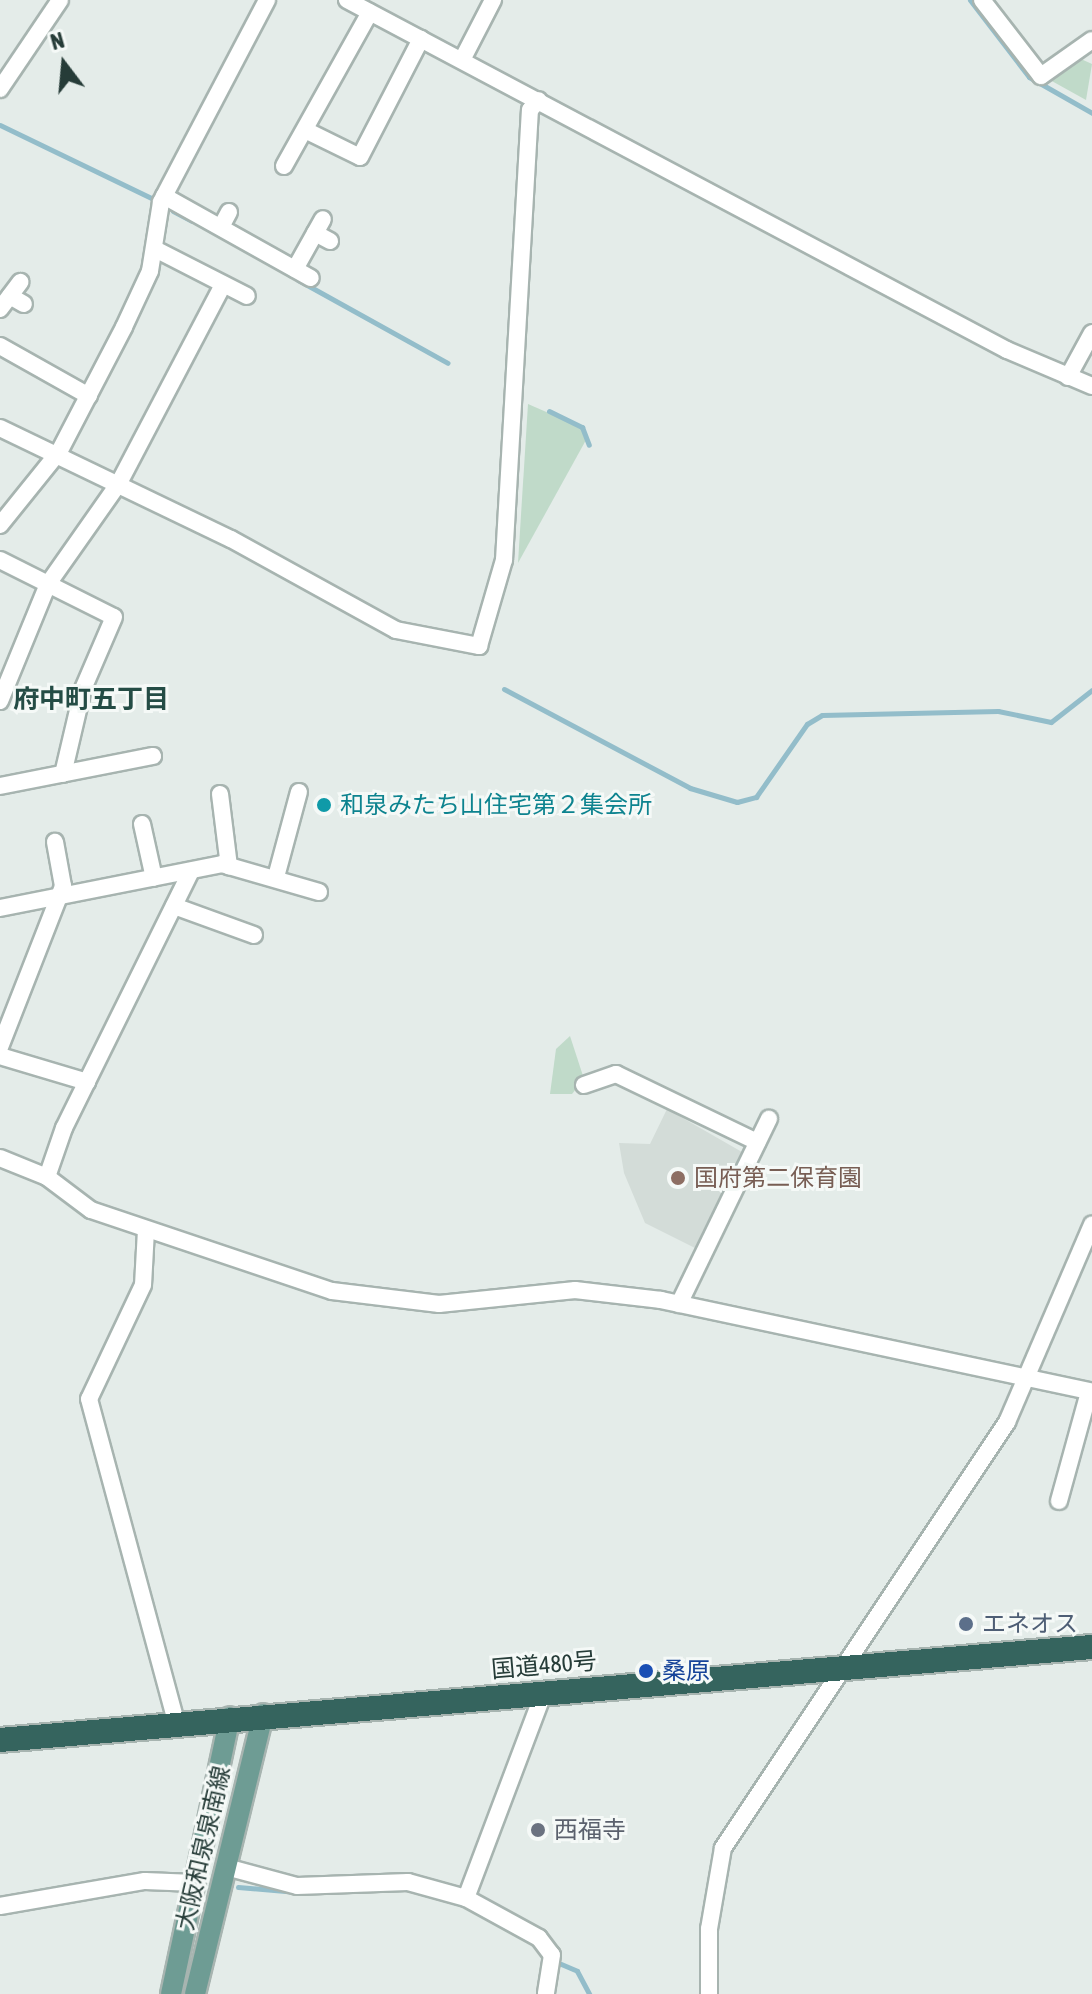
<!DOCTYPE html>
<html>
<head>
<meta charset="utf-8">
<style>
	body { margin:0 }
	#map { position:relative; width:1092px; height:1994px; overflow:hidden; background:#e4ece9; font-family:"Asap Condensed","Noto Sans JP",sans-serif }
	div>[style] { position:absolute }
	.built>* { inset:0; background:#d3dcd8 }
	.green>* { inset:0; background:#c0dac9 }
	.stream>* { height:5px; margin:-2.5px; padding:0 2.5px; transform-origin:2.5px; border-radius:2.5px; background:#93bdca }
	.roads { filter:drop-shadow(2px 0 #a7b4b0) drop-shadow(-2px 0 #a7b4b0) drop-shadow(0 2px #a7b4b0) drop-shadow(0 -2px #a7b4b0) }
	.minor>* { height:16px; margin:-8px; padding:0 8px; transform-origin:8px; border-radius:8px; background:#fff }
	.major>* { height:20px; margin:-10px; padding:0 10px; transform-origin:10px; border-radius:10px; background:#6e9c94 }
	.highway>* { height:24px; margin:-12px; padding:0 12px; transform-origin:12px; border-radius:12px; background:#35645e }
	.dots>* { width:22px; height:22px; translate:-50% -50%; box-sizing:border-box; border:4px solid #f5f9f7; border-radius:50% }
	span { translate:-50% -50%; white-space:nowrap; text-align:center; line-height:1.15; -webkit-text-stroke:6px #f5f9f7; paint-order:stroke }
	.culture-label { font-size:24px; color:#0d838f }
	.left { translate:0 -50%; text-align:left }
	.education-label { font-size:24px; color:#785e54 }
	.service-label { font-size:24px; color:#4e5e75 }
	.street-label { font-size:24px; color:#263c38 }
	.transit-label { font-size:24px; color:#164399 }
	.worship-label { font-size:24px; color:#5b616d }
	.neighbourhood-label { font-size:26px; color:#244c45; font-weight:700 }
	.north { position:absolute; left:24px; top:24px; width:80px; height:80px; -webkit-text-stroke:6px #f5f9f7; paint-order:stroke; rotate:344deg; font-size:22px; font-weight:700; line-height:32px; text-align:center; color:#263c38 }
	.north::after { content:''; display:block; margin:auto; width:28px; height:36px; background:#263c38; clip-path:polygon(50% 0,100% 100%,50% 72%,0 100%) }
</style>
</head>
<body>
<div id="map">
	<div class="built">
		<i style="clip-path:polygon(667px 1109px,742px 1152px,695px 1248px,645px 1223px,624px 1173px,619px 1143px,650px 1144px)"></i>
	</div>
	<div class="green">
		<i style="clip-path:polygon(1081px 59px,1092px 64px,1086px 100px,1050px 80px)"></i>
		<i style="clip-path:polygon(528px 404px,583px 428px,586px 440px,518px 563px)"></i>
		<i style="clip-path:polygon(570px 1036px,584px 1079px,572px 1094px,550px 1094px,556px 1049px)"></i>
	</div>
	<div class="stream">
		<i style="left:970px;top:0;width:97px;rotate:52.5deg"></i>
		<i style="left:1029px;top:77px;width:73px;rotate:29.7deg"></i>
		<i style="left:0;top:125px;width:168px;rotate:25.8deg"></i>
		<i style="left:173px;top:211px;width:21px;rotate:28deg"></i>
		<i style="left:298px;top:280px;width:171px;rotate:29deg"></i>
		<i style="left:549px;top:411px;width:37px;rotate:26deg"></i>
		<i style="left:582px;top:427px;width:19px;rotate:69deg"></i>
		<i style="left:504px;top:689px;width:211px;rotate:28deg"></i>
		<i style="left:690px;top:788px;width:49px;rotate:16.6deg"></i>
		<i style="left:737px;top:802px;width:20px;rotate:-15deg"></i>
		<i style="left:756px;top:797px;width:89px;rotate:-55.1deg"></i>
		<i style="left:807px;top:724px;width:17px;rotate:-31deg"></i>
		<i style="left:822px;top:715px;width:176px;rotate:-1.3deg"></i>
		<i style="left:998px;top:711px;width:54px;rotate:11.7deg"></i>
		<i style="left:1051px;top:722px;width:52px;rotate:-38deg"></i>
		<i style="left:238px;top:1887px;width:59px;rotate:4.8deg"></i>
		<i style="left:554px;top:1961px;width:25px;rotate:23deg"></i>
		<i style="left:577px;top:1971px;width:26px;rotate:62deg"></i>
	</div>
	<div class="roads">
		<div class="minor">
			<i style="left:347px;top:0;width:747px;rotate:27.94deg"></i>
			<i style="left:1007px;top:350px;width:92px;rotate:23deg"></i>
			<i style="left:982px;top:0;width:96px;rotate:52.2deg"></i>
			<i style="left:1041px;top:76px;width:62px;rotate:-35.2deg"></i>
			<i style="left:462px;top:60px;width:68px;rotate:-62.7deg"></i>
			<i style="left:0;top:89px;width:107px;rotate:-56deg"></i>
			<i style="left:305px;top:130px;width:61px;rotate:26.1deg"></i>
			<i style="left:360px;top:157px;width:133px;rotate:-62.7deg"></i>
			<i style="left:284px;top:166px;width:176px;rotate:-60.8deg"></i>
			<i style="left:164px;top:196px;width:168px;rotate:29.2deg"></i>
			<i style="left:221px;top:227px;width:17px;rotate:-62deg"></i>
			<i style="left:315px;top:233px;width:17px;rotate:28deg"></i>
			<i style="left:155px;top:249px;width:103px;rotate:27.1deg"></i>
			<i style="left:295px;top:269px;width:57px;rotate:-60.8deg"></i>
			<i style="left:10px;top:296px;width:16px;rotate:30deg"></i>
			<i style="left:0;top:309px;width:34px;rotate:-53deg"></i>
			<i style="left:0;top:346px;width:102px;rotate:29.3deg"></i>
			<i style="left:1068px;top:377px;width:50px;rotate:-61.4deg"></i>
			<i style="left:0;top:428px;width:256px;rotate:25.7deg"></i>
			<i style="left:231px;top:539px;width:188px;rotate:28.9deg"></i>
			<i style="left:396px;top:630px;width:85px;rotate:10.9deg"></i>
			<i style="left:479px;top:646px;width:90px;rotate:-73.8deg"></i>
			<i style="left:504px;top:560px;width:451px;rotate:-86.7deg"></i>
			<i style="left:530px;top:110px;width:13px;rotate:-48deg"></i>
			<i style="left:0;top:525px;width:94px;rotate:-51.1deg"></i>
			<i style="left:59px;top:452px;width:141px;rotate:-62.5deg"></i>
			<i style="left:124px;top:327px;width:62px;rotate:-65.1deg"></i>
			<i style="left:150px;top:271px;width:70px;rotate:-80.9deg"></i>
			<i style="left:161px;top:202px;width:228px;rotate:-62.3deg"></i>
			<i style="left:0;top:560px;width:127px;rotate:26.6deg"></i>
			<i style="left:114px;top:617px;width:78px;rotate:113.3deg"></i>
			<i style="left:83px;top:689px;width:87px;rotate:103.2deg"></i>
			<i style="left:0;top:701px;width:126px;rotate:-67.7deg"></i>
			<i style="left:48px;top:584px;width:123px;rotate:-54.9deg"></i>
			<i style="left:119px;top:483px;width:224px;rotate:-62.3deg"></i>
			<i style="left:0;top:786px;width:156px;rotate:-11.1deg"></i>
			<i style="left:220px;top:794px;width:73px;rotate:82.9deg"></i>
			<i style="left:142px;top:824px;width:55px;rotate:77.5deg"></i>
			<i style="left:276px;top:877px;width:88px;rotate:-74.9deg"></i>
			<i style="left:174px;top:906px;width:85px;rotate:19.9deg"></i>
			<i style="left:0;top:908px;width:226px;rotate:-11.2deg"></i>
			<i style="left:222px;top:864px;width:101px;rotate:16.1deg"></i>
			<i style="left:0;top:1047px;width:173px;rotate:-68.6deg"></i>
			<i style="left:63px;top:886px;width:45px;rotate:-100.3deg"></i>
			<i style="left:0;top:1056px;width:91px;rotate:16.6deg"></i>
			<i style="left:584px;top:1085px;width:34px;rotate:-19deg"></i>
			<i style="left:616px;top:1074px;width:157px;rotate:25.7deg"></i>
			<i style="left:0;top:1158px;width:51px;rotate:22deg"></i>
			<i style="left:47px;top:1177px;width:55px;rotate:36.9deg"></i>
			<i style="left:91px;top:1210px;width:254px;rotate:18.6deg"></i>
			<i style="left:332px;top:1291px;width:108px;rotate:6.9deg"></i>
			<i style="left:439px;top:1304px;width:137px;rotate:-5.9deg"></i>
			<i style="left:575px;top:1290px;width:87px;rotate:6.6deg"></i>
			<i style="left:661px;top:1300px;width:441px;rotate:12deg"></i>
			<i style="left:47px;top:1177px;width:52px;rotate:-70.9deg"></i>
			<i style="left:64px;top:1128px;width:287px;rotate:-63.7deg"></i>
			<i style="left:146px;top:1230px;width:55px;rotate:93.1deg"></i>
			<i style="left:143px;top:1285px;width:126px;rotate:115.3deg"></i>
			<i style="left:89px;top:1399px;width:334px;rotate:74.9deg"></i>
			<i style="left:679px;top:1304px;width:206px;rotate:-64.1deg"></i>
			<i style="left:1059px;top:1501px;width:113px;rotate:-74.6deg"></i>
			<i style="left:226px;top:1867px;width:73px;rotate:15deg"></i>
			<i style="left:297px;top:1886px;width:111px;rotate:-2.1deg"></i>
			<i style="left:408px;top:1882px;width:60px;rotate:15.4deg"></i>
			<i style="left:466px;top:1898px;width:83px;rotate:28.7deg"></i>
			<i style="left:539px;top:1938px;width:21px;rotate:53deg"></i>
			<i style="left:552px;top:1955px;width:39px;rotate:99deg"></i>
			<i style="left:466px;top:1898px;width:218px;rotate:-69.3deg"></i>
			<i style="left:0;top:1906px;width:147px;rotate:-9.8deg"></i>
			<i style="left:145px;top:1881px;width:50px;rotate:2.3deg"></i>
			<i style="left:709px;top:1994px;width:65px;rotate:-90deg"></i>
			<i style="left:709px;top:1929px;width:82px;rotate:-80.2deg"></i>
			<i style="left:723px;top:1848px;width:512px;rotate:-56.31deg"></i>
			<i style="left:1007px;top:1422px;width:215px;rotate:-66.7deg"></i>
		</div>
		<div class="major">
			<i style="left:171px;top:1994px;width:283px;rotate:-78deg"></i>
			<i style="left:195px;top:1994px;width:288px;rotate:-76.3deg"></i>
		</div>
		<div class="highway">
			<i style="left:0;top:1740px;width:1096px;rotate:-4.87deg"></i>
		</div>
	</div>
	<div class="dots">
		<i style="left:324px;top:805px;background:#0f9aa8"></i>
		<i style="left:678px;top:1178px;background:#8d6e63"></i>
		<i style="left:966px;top:1624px;background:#5c6f8a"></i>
		<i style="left:646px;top:1671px;background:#1a4fb4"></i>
		<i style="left:538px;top:1830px;background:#6b7280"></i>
	</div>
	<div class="culture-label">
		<span class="left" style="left:340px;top:805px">和泉みたち山住宅第２集会所</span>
	</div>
	<div class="education-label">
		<span class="left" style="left:694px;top:1178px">国府第二保育園</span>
	</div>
	<div class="service-label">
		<span class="left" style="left:982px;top:1624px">エネオス</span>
	</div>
	<div class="street-label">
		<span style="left:544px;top:1665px;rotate:-5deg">国道480号</span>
		<span style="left:203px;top:1848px;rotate:-77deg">大阪和泉泉南線</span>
	</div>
	<div class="transit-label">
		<span class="left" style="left:662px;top:1671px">桑原</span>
	</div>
	<div class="worship-label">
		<span class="left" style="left:554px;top:1830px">西福寺</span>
	</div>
	<div class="neighbourhood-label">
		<span style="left:91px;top:700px">府中町五丁目</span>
	</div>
	<div class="north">N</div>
</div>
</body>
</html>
